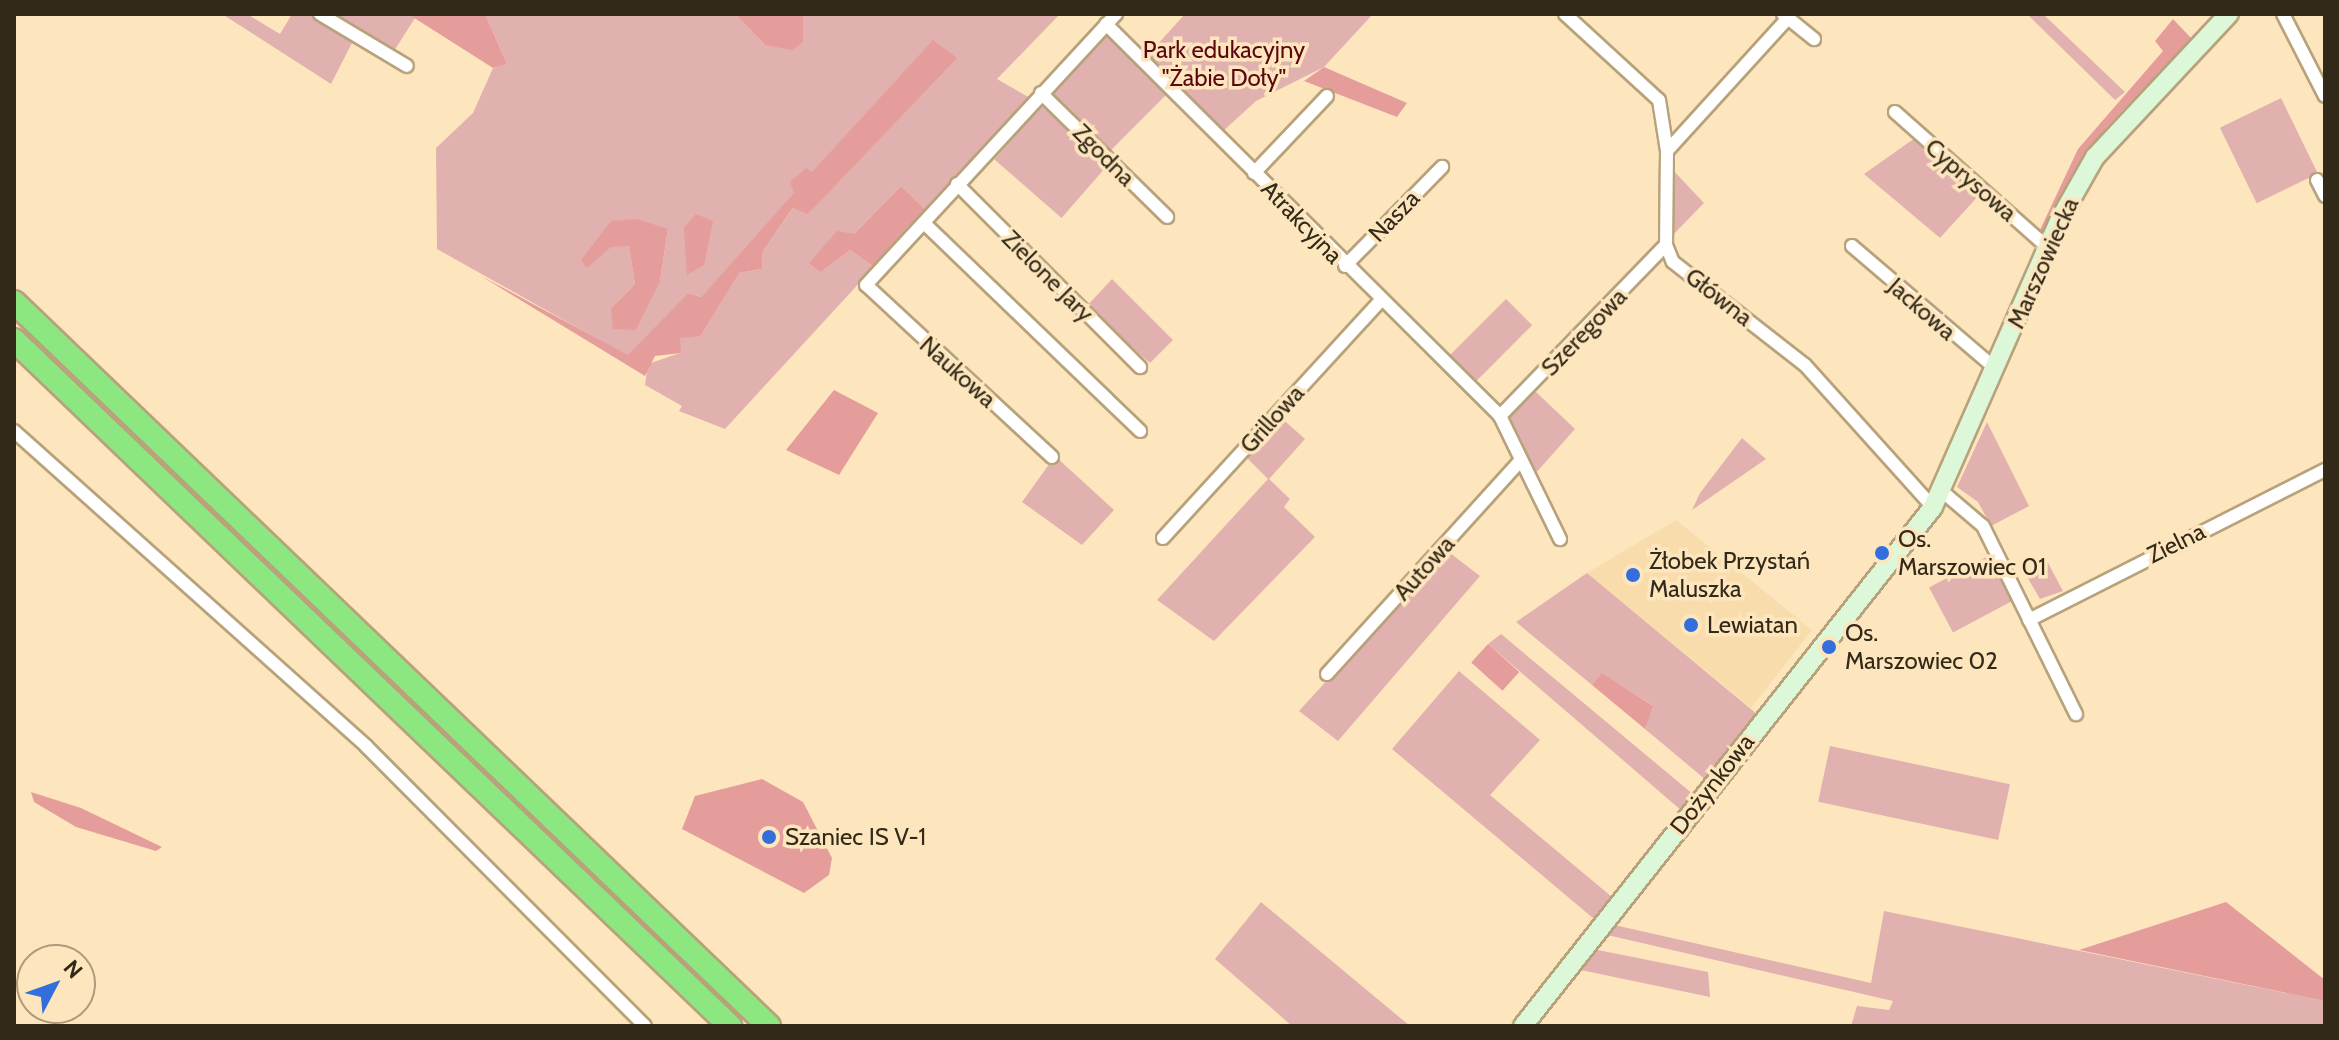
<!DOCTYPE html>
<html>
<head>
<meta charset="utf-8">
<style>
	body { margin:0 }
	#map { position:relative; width:2339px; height:1040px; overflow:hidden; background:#fde6bd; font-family:Cabin,sans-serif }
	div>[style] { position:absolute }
	.built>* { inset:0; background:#f8dcac }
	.green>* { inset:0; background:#e1b1af; transform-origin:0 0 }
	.forest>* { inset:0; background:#e59d9b; transform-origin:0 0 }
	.roads { filter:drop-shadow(2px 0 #b8a27b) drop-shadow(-2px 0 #b8a27b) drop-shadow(0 2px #b8a27b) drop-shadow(0 -2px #b8a27b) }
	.street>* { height:12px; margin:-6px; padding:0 6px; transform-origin:6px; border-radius:6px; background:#fff }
	.secondary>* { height:18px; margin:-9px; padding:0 9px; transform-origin:9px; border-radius:9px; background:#ddf8d9 }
	.highway>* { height:22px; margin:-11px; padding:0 11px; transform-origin:11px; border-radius:11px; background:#8de781 }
	.dots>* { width:22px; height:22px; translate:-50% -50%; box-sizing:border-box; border:4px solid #fde6bd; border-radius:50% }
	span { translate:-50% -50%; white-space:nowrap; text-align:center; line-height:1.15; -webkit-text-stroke:7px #fde6bd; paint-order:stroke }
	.park-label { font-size:24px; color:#5c0612 }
	.street-label { font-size:24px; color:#322919 }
	.poi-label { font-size:24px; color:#322919 }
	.left { translate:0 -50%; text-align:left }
	.frame { position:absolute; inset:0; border:16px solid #322919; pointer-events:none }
	.north { position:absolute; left:16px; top:944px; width:80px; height:80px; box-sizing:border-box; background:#fde6bd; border:2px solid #ac9a7b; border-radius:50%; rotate:49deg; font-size:22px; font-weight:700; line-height:32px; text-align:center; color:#322919 }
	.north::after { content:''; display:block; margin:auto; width:28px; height:36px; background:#336edc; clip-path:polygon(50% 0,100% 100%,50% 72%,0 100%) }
</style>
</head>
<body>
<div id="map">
	<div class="built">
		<i style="clip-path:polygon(1676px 520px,1812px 630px,1751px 708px,1587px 573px)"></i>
	</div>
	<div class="green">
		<i style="clip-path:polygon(222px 14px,247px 14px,280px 34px,292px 14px,311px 14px,354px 39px,331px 84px)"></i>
		<i style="clip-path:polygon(325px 14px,408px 14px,415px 18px,392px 54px)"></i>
		<i style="clip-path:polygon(evenodd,485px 14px,735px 14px,765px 45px,803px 14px,1060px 14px,997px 79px,1030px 98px,927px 211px,901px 186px,854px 234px,821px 272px,850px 250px,874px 267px,725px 429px,679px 411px,682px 406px,645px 385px,648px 364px,680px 353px,680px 338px,739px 273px,762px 269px,763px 251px,794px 207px,809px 213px,933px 41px,701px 297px,688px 293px,628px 356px,437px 249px,436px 148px,473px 113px,493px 68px,507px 64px,485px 14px,668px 229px,660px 281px,611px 308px,635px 284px,629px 245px,611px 247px,668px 229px)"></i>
		<i style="clip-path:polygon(1185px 14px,1373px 14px,1324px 67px,1256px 101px,1221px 133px,1147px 56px)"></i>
		<i style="clip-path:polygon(2027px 14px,2043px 14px,2125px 92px,2115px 100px)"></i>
		<i style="left:1107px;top:31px;width:87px;height:83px;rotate:45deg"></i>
		<i style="left:2281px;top:98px;width:84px;height:68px;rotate:64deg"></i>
		<i style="left:1041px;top:106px;width:89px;height:71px;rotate:41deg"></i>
		<i style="clip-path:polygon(1915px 138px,1980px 194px,1940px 238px,1864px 174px)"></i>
		<i style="clip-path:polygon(1671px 168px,1704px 203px,1669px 239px)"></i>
		<i style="clip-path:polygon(1112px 279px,1173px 340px,1150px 363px,1086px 307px)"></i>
		<i style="left:1506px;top:299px;width:37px;height:88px;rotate:45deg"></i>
		<i style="clip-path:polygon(1535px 391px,1575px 429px,1534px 475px,1506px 419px)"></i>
		<i style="clip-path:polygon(1278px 415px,1305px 439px,1269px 479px,1290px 499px,1284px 507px,1315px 537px,1214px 641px,1157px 600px,1268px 479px,1243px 454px)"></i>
		<i style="clip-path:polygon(1987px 422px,2029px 506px,1991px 526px,1978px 502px,1957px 487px)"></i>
		<i style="clip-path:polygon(1742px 438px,1766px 459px,1692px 510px,1700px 493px)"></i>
		<i style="clip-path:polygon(1055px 456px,1114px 510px,1082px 545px,1022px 502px)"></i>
		<i style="clip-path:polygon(1446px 550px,1480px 576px,1338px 741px,1299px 711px)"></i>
		<i style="left:1990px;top:555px;width:51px;height:69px;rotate:62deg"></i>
		<i style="clip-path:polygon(2047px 561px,2063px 591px,2040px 599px,2026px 575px)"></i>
		<i style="clip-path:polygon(1587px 573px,1758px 715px,1706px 780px,1645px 729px,1652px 705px,1603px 674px,1592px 685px,1516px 622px)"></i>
		<i style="clip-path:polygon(1501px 634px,1694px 795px,1682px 811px,1488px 644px)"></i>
		<i style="clip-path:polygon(1459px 671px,1540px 740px,1490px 795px,1612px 897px,1594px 919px,1392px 749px)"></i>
		<i style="left:1830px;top:746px;width:184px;height:57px;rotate:12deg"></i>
		<i style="clip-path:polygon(1261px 902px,1410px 1026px,1292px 1026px,1215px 959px)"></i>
		<i style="clip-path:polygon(1884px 911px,2325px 1001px,2325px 1026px,1851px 1026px,1857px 1006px,1889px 1010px,1893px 1001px,1603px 934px,1610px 924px,1871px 983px)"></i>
		<i style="clip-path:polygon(1593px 949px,1708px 972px,1710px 997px,1576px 969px)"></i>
	</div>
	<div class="forest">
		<i style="clip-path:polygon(408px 14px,485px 14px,507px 64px,493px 68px)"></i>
		<i style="clip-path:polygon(735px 14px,803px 14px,803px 42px,792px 50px,765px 45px)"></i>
		<i style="clip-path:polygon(2173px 19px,2191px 38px,2107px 127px,2047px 233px,2039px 232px,2078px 149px,2163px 51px,2155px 41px)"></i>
		<i style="clip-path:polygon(933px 40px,957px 58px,808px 214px,793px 208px,763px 251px,762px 269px,739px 273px,700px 336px,680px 338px,681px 353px,655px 356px,645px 376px,481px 276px,628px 355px,688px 293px,701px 297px,794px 193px,790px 182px,806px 168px,812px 172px)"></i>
		<i style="clip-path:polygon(1324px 67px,1407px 103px,1397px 117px,1304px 81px)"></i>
		<i style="clip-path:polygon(901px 186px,927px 211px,874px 267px,850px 250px,821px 272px,809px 263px,837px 231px,854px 234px)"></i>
		<i style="clip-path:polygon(696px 214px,713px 221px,704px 265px,687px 275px,684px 228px)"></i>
		<i style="clip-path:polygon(637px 219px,668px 229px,660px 281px,636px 330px,613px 329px,611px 308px,635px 284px,629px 246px,611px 247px,587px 268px,581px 260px,611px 221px)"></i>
		<i style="clip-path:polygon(834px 390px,878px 413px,839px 475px,786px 450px)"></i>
		<i style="left:1488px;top:644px;width:42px;height:25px;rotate:42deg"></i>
		<i style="clip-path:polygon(1602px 673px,1653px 706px,1645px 729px,1592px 685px)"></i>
		<i style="clip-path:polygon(762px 779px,803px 802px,832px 858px,829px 875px,804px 893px,682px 829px,695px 796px)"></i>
		<i style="clip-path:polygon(31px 792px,81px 808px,162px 847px,156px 851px,76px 827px,34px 802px)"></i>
		<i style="clip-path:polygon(2226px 902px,2325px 980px,2325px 1001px,2079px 950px)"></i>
	</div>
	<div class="roads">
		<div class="street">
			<i style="left:320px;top:14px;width:101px;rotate:30.9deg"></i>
			<i style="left:1565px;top:14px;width:127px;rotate:42.5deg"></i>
			<i style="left:1659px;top:100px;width:52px;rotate:81.1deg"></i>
			<i style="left:1667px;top:151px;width:94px;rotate:90.6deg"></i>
			<i style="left:1666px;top:245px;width:18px;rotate:68deg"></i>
			<i style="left:1673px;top:262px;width:167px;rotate:38deg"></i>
			<i style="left:1805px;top:365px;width:191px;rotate:48deg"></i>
			<i style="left:1783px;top:14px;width:40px;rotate:39deg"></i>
			<i style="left:2283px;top:14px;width:92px;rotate:62.9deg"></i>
			<i style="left:1106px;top:24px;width:556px;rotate:44.85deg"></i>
			<i style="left:1041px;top:93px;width:177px;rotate:44.5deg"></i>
			<i style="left:1895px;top:112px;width:205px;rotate:41.6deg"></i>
			<i style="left:1667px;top:151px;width:180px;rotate:-47.7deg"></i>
			<i style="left:1254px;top:173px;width:106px;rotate:-46.5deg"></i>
			<i style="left:2317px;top:180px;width:18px;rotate:63deg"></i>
			<i style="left:957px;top:184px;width:259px;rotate:45deg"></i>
			<i style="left:924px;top:223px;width:300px;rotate:43.9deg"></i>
			<i style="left:1852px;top:246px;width:189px;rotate:40.5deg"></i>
			<i style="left:1345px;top:266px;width:139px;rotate:-45.6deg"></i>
			<i style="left:1500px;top:416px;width:238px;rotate:-45.9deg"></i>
			<i style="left:1500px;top:416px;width:137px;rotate:64deg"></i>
			<i style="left:14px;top:431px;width:472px;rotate:41.8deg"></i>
			<i style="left:366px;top:746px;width:395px;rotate:45.1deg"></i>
			<i style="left:1052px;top:457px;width:253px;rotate:-137.2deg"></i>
			<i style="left:866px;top:285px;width:369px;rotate:-47.3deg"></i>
			<i style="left:1943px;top:492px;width:52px;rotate:40.4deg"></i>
			<i style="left:1983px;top:526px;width:210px;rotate:63.7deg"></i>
			<i style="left:1163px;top:538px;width:321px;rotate:-47.5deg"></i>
			<i style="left:2029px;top:620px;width:332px;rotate:-26.9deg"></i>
			<i style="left:1327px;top:674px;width:287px;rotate:-47.8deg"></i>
		</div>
		<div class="secondary">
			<i style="left:1523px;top:1026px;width:661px;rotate:-51.69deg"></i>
			<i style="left:1933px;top:507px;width:317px;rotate:-66.2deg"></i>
			<i style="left:2061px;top:217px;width:69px;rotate:-60.5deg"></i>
			<i style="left:2095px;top:157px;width:196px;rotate:-46.9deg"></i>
		</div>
		<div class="highway">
			<i style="left:14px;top:302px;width:1046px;rotate:43.8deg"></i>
			<i style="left:14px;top:340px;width:992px;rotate:43.77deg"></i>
		</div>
	</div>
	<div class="dots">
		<i style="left:1882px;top:553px;background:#336edc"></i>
		<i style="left:1633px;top:575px;background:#336edc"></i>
		<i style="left:1691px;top:625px;background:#336edc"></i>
		<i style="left:1829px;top:647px;background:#336edc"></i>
		<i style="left:769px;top:837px;background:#336edc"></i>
	</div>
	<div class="park-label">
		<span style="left:1224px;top:64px">Park edukacyjny<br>"Żabie Doły"</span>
	</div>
	<div class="street-label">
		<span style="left:1104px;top:155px;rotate:45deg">Zgodna</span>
		<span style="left:1971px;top:180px;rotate:41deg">Cyprysowa</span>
		<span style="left:1394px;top:216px;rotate:-46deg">Nasza</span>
		<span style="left:1302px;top:222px;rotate:46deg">Atrakcyjna</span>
		<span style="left:2043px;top:263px;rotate:-66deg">Marszowiecka</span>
		<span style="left:1048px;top:276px;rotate:45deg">Zielone Jary</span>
		<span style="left:1719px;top:297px;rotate:38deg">Główna</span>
		<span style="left:1922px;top:309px;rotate:41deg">Jackowa</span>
		<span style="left:1584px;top:332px;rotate:-46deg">Szeregowa</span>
		<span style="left:958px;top:372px;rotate:42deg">Naukowa</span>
		<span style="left:1272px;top:419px;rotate:-48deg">Grillowa</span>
		<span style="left:2176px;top:543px;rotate:-26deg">Zielna</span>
		<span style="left:1424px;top:568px;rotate:-48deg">Autowa</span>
		<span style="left:1712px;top:784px;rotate:-52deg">Dożynkowa</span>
	</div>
	<div class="poi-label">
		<span class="left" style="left:1898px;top:553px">Os.<br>Marszowiec 01</span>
		<span class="left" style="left:1649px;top:575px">Żłobek Przystań<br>Maluszka</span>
		<span class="left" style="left:1707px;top:625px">Lewiatan</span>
		<span class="left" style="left:1845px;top:647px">Os.<br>Marszowiec 02</span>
		<span class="left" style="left:785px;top:837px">Szaniec IS V-1</span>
	</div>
	<div class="frame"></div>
	<div class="north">N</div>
</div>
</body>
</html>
